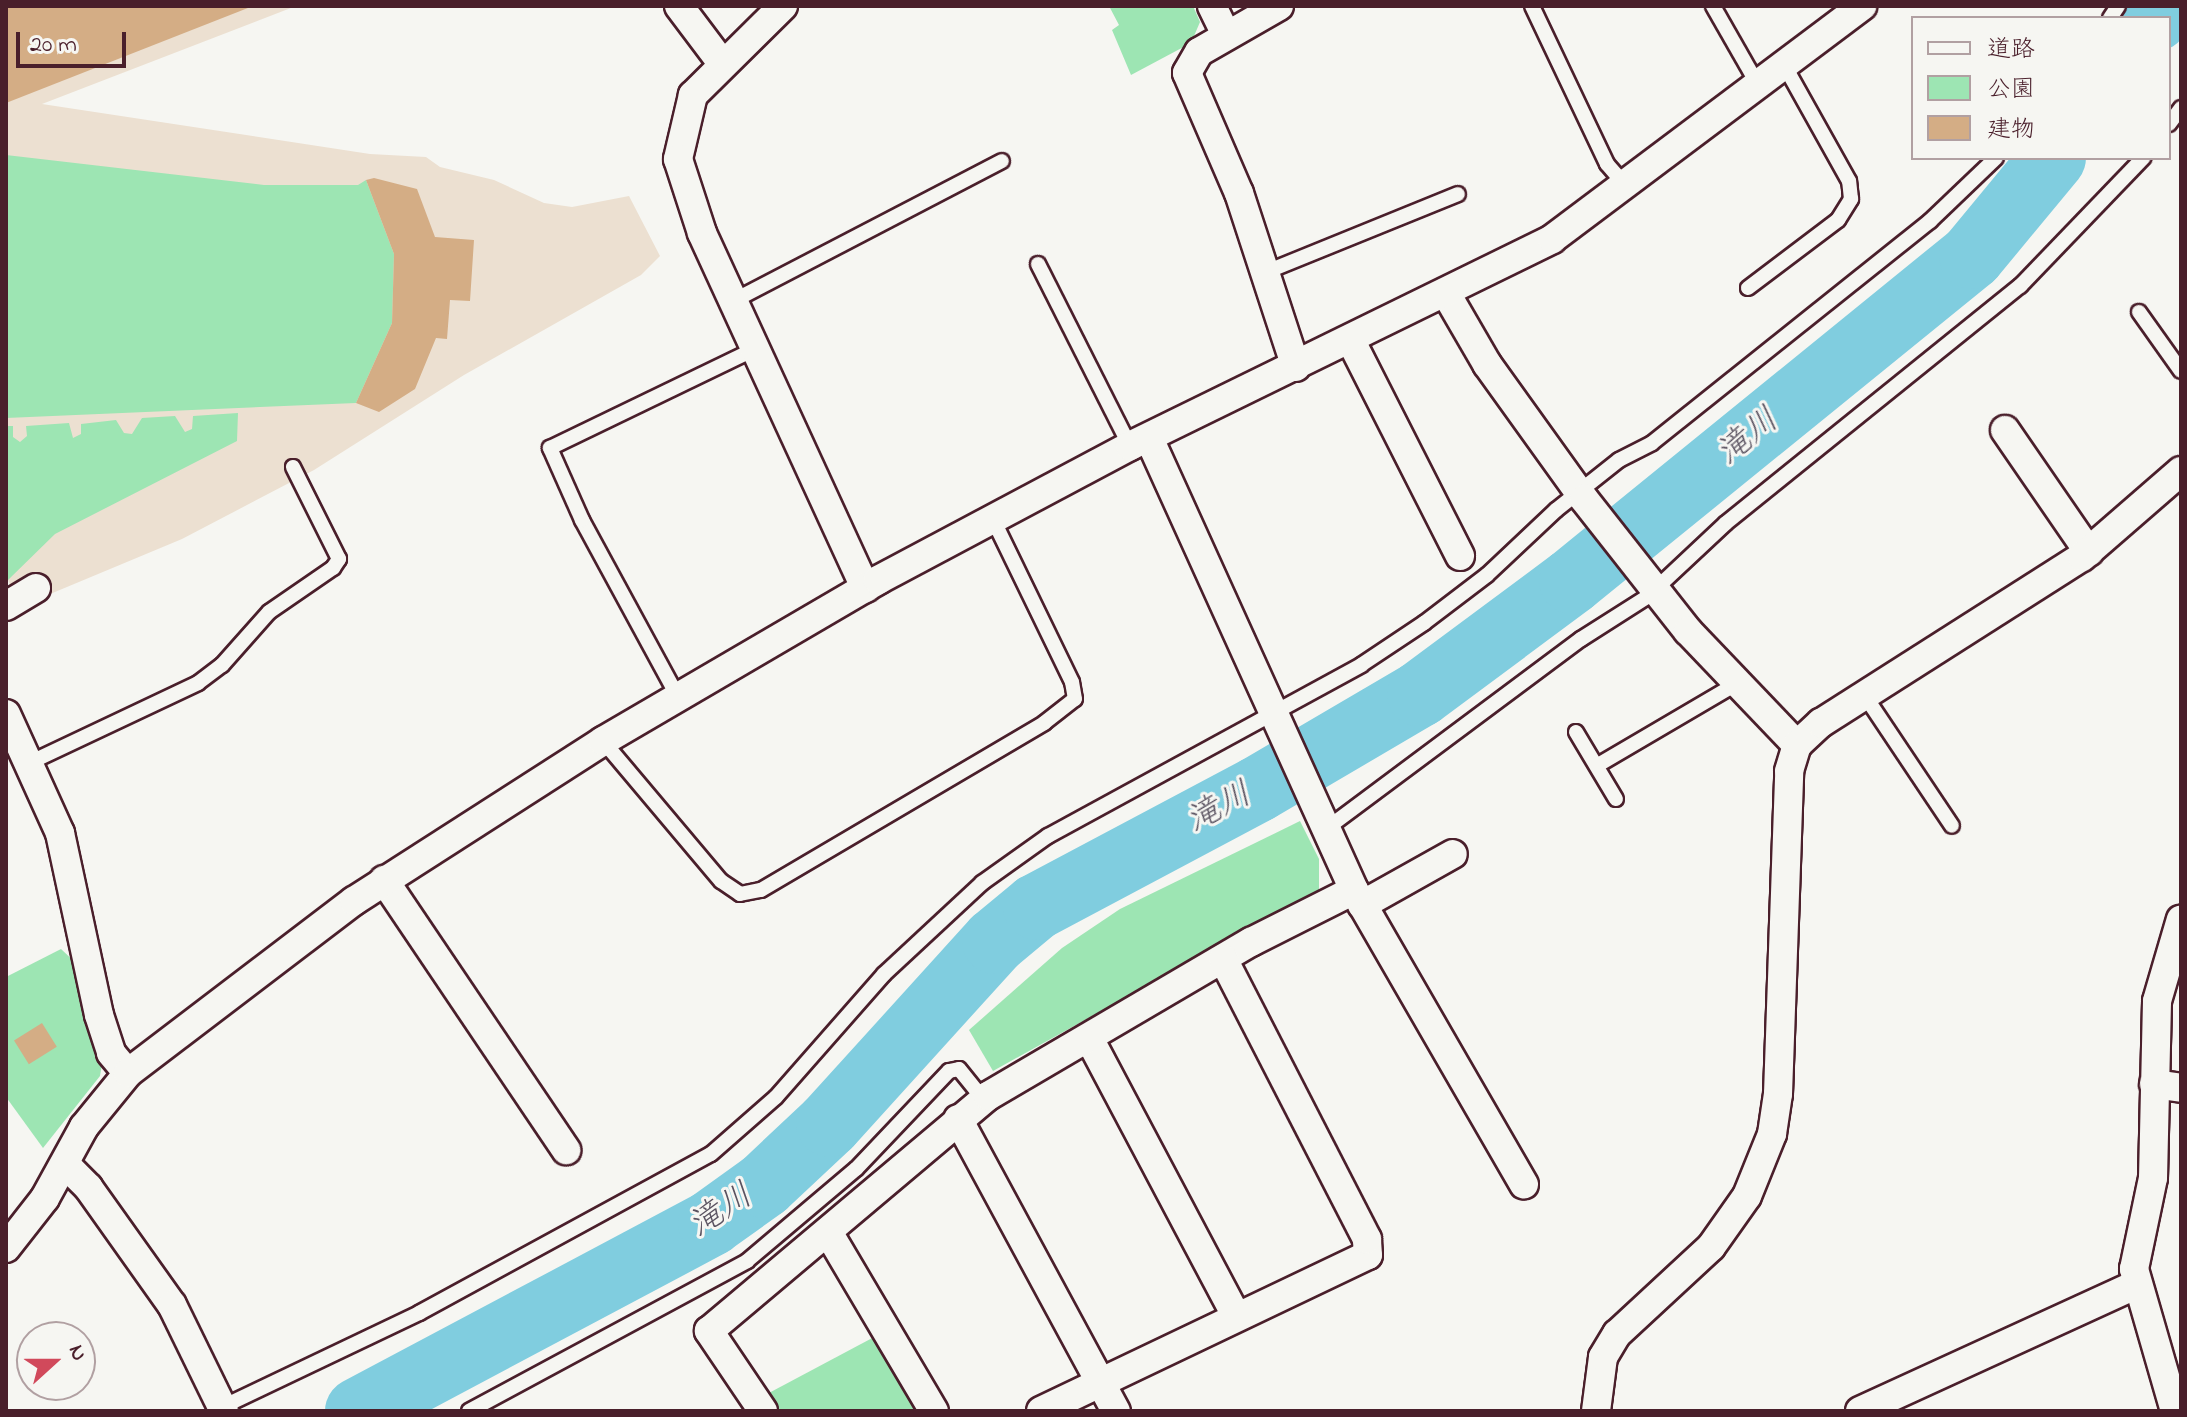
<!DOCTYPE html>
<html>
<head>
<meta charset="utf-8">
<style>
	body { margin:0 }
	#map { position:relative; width:2187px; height:1417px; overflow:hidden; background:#f6f6f2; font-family:"Indie Flower","Klee One",sans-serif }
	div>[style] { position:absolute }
	.built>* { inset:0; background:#ece0d1 }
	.green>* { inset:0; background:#9de5b3 }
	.river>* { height:66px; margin:-33px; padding:0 33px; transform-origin:33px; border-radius:33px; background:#80cddf }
	.building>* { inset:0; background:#d4ad85; transform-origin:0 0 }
	.roads { filter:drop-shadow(2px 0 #4a1f2b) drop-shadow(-2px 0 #4a1f2b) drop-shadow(0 2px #4a1f2b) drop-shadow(0 -2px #4a1f2b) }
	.service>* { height:14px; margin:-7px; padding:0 7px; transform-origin:7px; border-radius:7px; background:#f6f6f2 }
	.minor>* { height:28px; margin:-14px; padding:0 14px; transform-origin:14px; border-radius:14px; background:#f6f6f2 }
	span { translate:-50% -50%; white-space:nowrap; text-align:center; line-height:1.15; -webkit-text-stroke:6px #f6f6f2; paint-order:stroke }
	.water-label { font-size:34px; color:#5a5361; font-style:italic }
	.frame { position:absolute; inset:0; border:8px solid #4a1f2b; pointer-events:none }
	.legend { position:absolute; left:1911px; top:16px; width:260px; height:144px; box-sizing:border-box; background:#f6f6f2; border:2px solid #b1a0a2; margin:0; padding:10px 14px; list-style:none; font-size:24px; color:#4a1f2b }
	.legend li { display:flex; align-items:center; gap:16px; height:40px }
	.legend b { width:40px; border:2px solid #b1a0a2 }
	.north { position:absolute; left:16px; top:1321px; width:80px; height:80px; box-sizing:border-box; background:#f6f6f2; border:2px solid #b1a0a2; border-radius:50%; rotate:69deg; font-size:22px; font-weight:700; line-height:32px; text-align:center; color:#4a1f2b }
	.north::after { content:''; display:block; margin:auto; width:28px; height:36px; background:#d1495b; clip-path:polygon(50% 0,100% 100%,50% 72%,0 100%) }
	.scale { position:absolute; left:16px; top:32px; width:110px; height:36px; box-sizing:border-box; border:4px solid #4a1f2b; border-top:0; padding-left:10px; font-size:24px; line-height:28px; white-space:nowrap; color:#4a1f2b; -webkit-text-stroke:6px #f6f6f2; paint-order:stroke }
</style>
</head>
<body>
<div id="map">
	<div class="built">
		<i style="clip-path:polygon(6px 6px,296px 6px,42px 104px,370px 154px,426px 157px,440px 167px,494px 180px,544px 203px,572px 207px,629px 196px,660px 256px,641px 275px,464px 375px,314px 470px,182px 539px,19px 607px,6px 575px)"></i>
	</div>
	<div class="green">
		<i style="clip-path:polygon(1109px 6px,1193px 6px,1200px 22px,1191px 43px,1131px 75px,1112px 30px,1119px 25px)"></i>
		<i style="clip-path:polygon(6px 155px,264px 185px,358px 185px,366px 180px,394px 254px,392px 323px,356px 403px,6px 418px)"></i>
		<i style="clip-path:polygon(238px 413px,237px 441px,55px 534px,8px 580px,6px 426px,13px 426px,13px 437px,20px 442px,27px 436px,26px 426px,69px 423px,73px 438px,81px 434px,81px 424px,116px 420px,124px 433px,132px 434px,142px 418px,175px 416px,185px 432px,192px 429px,193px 416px)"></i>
		<i style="clip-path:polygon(1300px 821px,1319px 859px,1319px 890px,993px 1071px,969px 1030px,1062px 948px,1120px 909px)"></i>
		<i style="clip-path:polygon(61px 949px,77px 964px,103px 1057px,100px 1076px,43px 1148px,6px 1097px,6px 977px)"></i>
		<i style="clip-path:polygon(876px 1336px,917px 1411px,778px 1411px,767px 1394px)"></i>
	</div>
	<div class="river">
		<i style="left:2156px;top:18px;width:15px;rotate:-53deg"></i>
		<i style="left:358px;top:1411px;width:400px;rotate:-28deg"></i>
		<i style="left:711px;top:1223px;width:65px;rotate:-35.6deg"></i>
		<i style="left:764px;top:1185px;width:89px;rotate:-43.2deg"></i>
		<i style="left:829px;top:1124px;width:247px;rotate:-47.8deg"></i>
		<i style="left:995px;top:941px;width:53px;rotate:-39.7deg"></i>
		<i style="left:1036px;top:907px;width:251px;rotate:-28deg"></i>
		<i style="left:1258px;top:789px;width:188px;rotate:-30.4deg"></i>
		<i style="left:1420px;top:694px;width:189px;rotate:-36.6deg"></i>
		<i style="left:1572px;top:581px;width:515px;rotate:-39.09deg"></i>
		<i style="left:1972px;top:256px;width:127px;rotate:-50.4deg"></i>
	</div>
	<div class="building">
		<i style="clip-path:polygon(6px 6px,253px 6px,6px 103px)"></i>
		<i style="clip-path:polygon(374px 178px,417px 189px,435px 237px,474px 240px,470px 301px,450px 300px,447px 339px,436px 338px,415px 389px,379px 412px,356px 403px,392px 323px,394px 254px,366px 180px)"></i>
		<i style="left:42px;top:1023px;width:28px;height:33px;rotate:58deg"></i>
	</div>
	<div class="roads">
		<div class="service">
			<i style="left:1532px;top:6px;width:175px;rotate:64.6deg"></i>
			<i style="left:1607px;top:164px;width:28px;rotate:49deg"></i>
			<i style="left:1713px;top:6px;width:89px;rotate:60.3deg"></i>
			<i style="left:2110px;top:18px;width:14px;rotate:-56deg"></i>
			<i style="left:2169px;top:124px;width:20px;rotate:-53deg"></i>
			<i style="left:1038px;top:264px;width:204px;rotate:63.2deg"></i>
			<i style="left:1266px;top:272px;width:207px;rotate:-22.1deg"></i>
			<i style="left:1748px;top:288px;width:113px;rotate:-37.1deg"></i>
			<i style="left:1838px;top:220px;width:25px;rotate:-58deg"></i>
			<i style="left:1851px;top:199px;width:18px;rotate:-96deg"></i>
			<i style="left:1849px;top:181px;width:135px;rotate:-119.2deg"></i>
			<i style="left:733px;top:301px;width:303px;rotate:-27.5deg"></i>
			<i style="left:2139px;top:312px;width:72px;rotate:54.6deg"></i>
			<i style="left:1865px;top:696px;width:156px;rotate:56.2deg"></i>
			<i style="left:678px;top:697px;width:201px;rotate:-118.5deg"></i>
			<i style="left:582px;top:520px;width:79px;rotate:-114deg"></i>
			<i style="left:550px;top:448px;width:228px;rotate:-25.8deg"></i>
			<i style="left:1576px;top:732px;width:78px;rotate:59.2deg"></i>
			<i style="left:603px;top:741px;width:183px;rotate:49.9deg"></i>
			<i style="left:721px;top:881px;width:23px;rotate:34deg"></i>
			<i style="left:740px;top:894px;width:21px;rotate:-11deg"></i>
			<i style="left:761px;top:890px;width:329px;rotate:-30.5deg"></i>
			<i style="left:1044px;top:723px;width:39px;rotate:-38deg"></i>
			<i style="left:1075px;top:699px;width:17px;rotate:-100deg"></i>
			<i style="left:1072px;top:682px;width:181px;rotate:-115.9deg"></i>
			<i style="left:29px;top:763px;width:187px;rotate:-25.3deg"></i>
			<i style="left:198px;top:683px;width:30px;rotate:-37deg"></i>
			<i style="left:222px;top:665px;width:71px;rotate:-48.4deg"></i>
			<i style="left:269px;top:612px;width:78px;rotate:-34.5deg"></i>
			<i style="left:333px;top:568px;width:11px;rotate:-56deg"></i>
			<i style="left:339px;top:559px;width:103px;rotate:-116.6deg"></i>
			<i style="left:1598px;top:765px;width:160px;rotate:-30.4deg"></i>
			<i style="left:1326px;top:829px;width:318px;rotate:-36.7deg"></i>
			<i style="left:1581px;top:639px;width:78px;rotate:-32.5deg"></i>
			<i style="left:1647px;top:597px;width:108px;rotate:-43.1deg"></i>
			<i style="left:1726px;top:523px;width:378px;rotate:-38.9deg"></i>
			<i style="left:2020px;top:286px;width:178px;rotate:-46.1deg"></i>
			<i style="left:218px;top:1409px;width:223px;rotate:-25.5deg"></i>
			<i style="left:419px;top:1313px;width:332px;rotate:-28.6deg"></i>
			<i style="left:711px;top:1154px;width:86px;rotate:-41.2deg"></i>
			<i style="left:776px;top:1097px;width:164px;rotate:-48.7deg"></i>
			<i style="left:884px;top:974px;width:134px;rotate:-42.9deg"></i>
			<i style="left:982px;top:883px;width:81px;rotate:-35.5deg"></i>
			<i style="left:1048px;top:836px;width:357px;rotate:-28.6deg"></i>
			<i style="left:1361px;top:665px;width:76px;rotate:-33.7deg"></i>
			<i style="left:1424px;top:623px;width:79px;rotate:-37.3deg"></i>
			<i style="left:1487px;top:575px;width:95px;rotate:-43.3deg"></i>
			<i style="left:1556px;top:510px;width:80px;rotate:-38.4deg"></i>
			<i style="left:1619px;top:460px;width:37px;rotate:-27deg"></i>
			<i style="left:1652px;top:443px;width:356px;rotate:-38.6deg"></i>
			<i style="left:1930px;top:221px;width:91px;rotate:-43.7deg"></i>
			<i style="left:469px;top:1411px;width:316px;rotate:-28.3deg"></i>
			<i style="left:747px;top:1261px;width:143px;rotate:-40.2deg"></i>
			<i style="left:856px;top:1169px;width:135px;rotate:-46.5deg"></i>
			<i style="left:949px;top:1071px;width:10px;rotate:-11deg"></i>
			<i style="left:959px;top:1069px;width:38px;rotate:51deg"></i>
		</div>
		<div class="minor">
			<i style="left:679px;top:6px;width:71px;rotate:53deg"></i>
			<i style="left:783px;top:6px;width:127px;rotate:135.3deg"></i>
			<i style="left:693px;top:95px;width:66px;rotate:103.2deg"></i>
			<i style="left:678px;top:159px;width:78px;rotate:72deg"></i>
			<i style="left:702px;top:233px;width:391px;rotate:65.3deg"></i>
			<i style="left:1212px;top:6px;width:32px;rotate:64deg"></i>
			<i style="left:1279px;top:6px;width:92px;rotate:150.1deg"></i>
			<i style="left:1199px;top:52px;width:24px;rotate:120deg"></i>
			<i style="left:1187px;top:73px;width:131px;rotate:66.6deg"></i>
			<i style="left:1239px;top:193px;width:183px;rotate:71.9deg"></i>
			<i style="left:1447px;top:295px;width:80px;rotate:59.9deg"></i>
			<i style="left:1487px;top:364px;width:166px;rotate:54.3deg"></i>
			<i style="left:1584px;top:499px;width:168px;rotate:51.8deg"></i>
			<i style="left:1688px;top:631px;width:158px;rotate:46.3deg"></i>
			<i style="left:1351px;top:341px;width:241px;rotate:63.1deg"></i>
			<i style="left:2005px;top:430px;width:148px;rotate:55.5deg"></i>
			<i style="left:6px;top:606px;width:35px;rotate:-31deg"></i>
			<i style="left:6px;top:714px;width:131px;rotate:65.6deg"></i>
			<i style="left:60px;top:833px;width:186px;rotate:77.9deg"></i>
			<i style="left:99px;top:1015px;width:40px;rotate:72deg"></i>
			<i style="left:111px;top:1053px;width:26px;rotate:50deg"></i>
			<i style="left:384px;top:880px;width:326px;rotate:56deg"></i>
			<i style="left:1354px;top:890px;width:340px;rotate:60deg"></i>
			<i style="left:1362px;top:905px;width:104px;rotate:-29.3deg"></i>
			<i style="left:1089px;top:1038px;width:314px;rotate:62.1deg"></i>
			<i style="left:2154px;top:1084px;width:27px;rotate:8deg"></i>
			<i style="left:958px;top:1119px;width:332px;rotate:61.6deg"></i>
			<i style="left:65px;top:1164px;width:33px;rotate:45deg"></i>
			<i style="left:88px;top:1187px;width:145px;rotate:54.6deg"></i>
			<i style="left:172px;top:1305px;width:118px;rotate:63.9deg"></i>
			<i style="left:828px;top:1232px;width:208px;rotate:59.4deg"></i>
			<i style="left:6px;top:1248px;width:63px;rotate:-52deg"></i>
			<i style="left:45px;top:1198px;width:81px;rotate:-61.2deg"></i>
			<i style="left:84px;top:1127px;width:70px;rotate:-50.8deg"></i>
			<i style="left:128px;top:1073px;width:284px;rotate:-37.3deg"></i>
			<i style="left:354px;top:901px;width:296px;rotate:-32.7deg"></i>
			<i style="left:603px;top:741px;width:319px;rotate:-30.3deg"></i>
			<i style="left:878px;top:580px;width:285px;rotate:-28deg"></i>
			<i style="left:1130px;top:446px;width:470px;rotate:-26.1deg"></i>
			<i style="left:1552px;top:239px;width:388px;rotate:-36.9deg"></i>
			<i style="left:763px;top:1411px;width:97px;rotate:-124deg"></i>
			<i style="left:709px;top:1331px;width:365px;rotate:-40.1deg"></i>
			<i style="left:988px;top:1096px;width:305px;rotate:-30.4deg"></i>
			<i style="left:1251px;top:942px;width:115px;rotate:-26.8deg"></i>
			<i style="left:1354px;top:890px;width:496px;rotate:-114.4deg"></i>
			<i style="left:1041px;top:1411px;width:362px;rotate:-25.5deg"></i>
			<i style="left:1368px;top:1255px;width:16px;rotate:-94deg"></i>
			<i style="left:1367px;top:1239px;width:315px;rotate:-117.2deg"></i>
			<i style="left:1596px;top:1411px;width:54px;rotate:-82.6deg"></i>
			<i style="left:1603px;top:1357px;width:27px;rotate:-59deg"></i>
			<i style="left:1617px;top:1334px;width:128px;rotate:-42.8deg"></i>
			<i style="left:1711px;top:1247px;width:62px;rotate:-54.8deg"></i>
			<i style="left:1747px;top:1196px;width:67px;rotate:-68deg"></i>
			<i style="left:1772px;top:1134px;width:40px;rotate:-81.5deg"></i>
			<i style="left:1778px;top:1094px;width:323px;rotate:-88deg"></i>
			<i style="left:1789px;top:771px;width:27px;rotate:-73deg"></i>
			<i style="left:1797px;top:745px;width:33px;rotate:-43deg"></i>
			<i style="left:1821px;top:723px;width:309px;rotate:-32.5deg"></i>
			<i style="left:2082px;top:557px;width:131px;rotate:-41deg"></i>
			<i style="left:1860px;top:1411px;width:302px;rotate:-24.6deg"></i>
			<i style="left:2175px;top:1411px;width:148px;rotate:-106.1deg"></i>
			<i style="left:2134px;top:1269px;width:93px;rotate:-78.2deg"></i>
			<i style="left:2153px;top:1178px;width:177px;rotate:-88.7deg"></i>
			<i style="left:2157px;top:1001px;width:85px;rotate:-73.7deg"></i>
		</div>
	</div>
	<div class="water-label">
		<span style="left:1749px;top:438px;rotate:-39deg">滝川</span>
		<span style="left:1220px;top:809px;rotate:-28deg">滝川</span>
		<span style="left:722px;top:1212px;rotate:-33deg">滝川</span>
	</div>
	<div class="frame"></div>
	<ul class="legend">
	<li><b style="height:10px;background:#f6f6f2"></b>道路</li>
	<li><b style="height:22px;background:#9de5b3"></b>公園</li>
	<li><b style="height:22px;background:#d4ad85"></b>建物</li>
	</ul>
	<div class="north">N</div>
	<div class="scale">20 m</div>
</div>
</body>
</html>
